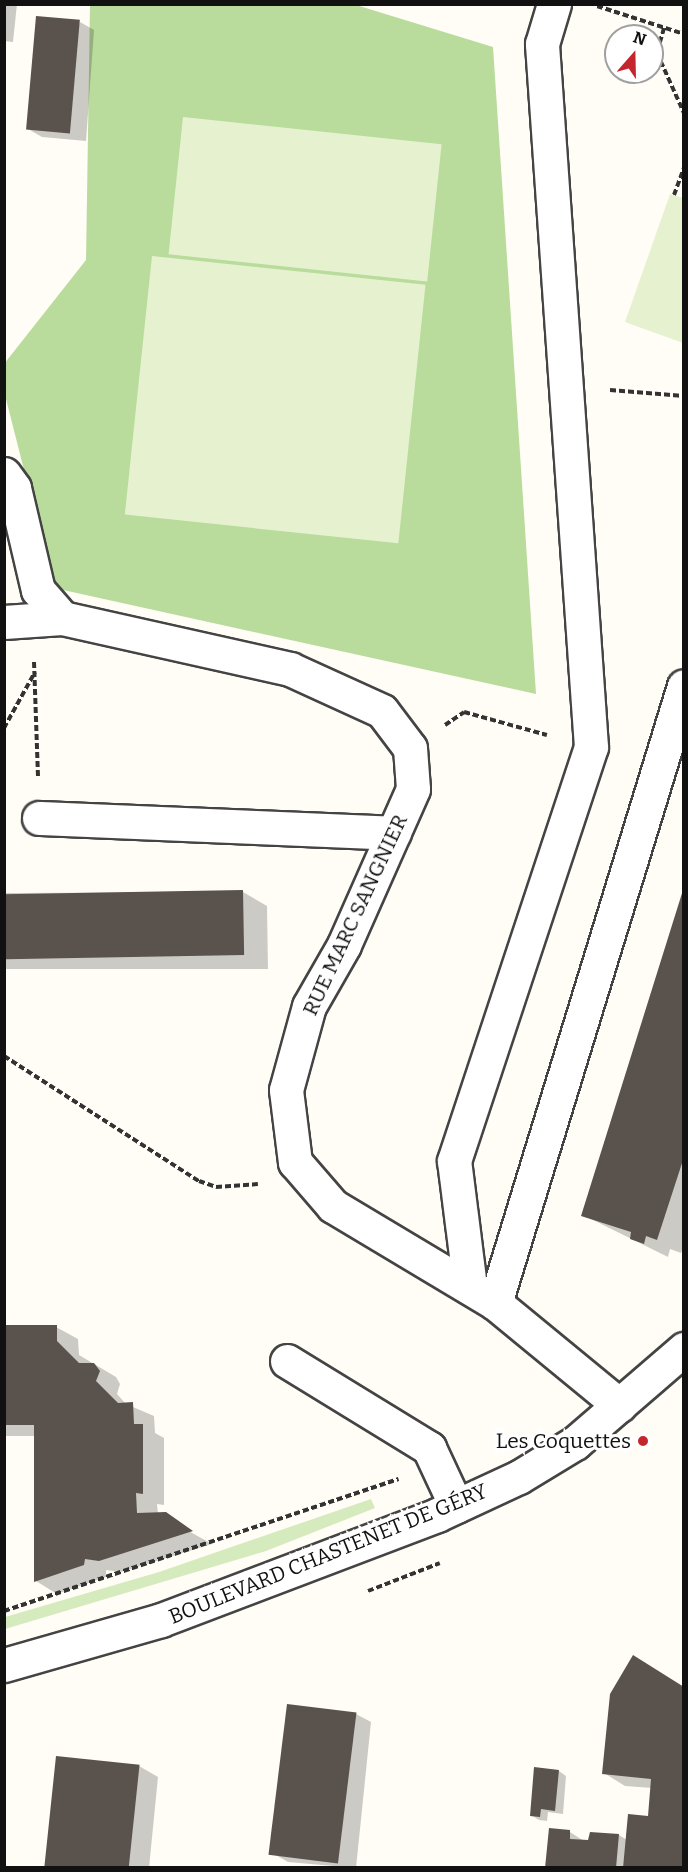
<!DOCTYPE html>
<html>
<head>
<meta charset="utf-8">
<style>
	body { margin:0 }
	#map { position:relative; width:688px; height:1872px; overflow:hidden; background:#fffdf5; font-family:Bitter,serif }
	div>[style] { position:absolute }
	.green>* { inset:0; background:#d5ebbd }
	.forest>* { inset:0; background:#b9dc9c }
	.pitch>* { inset:0; background:#e6f2cf; transform-origin:0 0 }
	.shadow>* { inset:0; background:#0003 }
	.building>* { inset:0; background:#5a524d; transform-origin:0 0 }
	.path>* { height:4px; margin-top:-2px; transform-origin:0; background:repeating-linear-gradient(90deg,#333 0 6px,transparent 0 9px) }
	.roads { filter:drop-shadow(2px 0 #444) drop-shadow(-2px 0 #444) drop-shadow(0 2px #444) drop-shadow(0 -2px #444) }
	.minor>* { height:33px; margin:-16.5px; padding:0 16.5px; transform-origin:16.5px; border-radius:16.5px; background:#fff }
	.dots>* { width:16px; height:16px; translate:-50% -50%; box-sizing:border-box; border:3px solid #fff; border-radius:50% }
	span { translate:-50% -50%; white-space:nowrap; text-align:center; line-height:1.15; -webkit-text-stroke:6px #fff; paint-order:stroke }
	.street-label { font-size:21px; color:#111 }
	.poi-label { font-size:21px; color:#111 }
	.right { translate:-100% -50%; text-align:right }
	.frame { position:absolute; inset:0; border:6px solid #111; pointer-events:none }
	.north { position:absolute; left:604px; top:24px; width:60px; height:60px; box-sizing:border-box; background:#fff; border:2px solid #a0a0a0; border-radius:50%; rotate:20deg; font-size:16px; font-weight:700; line-height:24px; text-align:center; color:#111 }
	.north::after { content:''; display:block; margin:auto; width:21px; height:27px; background:#c4262e; clip-path:polygon(50% 0,100% 100%,50% 72%,0 100%) }
</style>
</head>
<body>
<div id="map">
	<div class="green">
		<i style="clip-path:polygon(371px 1499px,375px 1508px,266px 1551px,5px 1629px,5px 1617px,159px 1572px)"></i>
	</div>
	<div class="forest">
		<i style="clip-path:polygon(90px 5px,356px 5px,493px 47px,536px 694px,54px 588px,5px 395px,4px 364px,86px 260px)"></i>
	</div>
	<div class="pitch">
		<i style="left:183px;top:117px;width:260px;height:138px;rotate:6deg"></i>
		<i style="clip-path:polygon(670px 194px,683px 198px,683px 343px,625px 322px)"></i>
		<i style="left:152px;top:256px;width:275px;height:260px;rotate:6deg"></i>
	</div>
	<div class="shadow">
		<i style="clip-path:polygon(4px 4px,17px 4px,13px 42px,4px 41px)"></i>
		<i style="clip-path:polygon(80px 22px,94px 30px,86px 141px,42px 137px,28px 129px)"></i>
		<i style="clip-path:polygon(243px 892px,267px 906px,268px 969px,4px 969px,4px 893px)"></i>
		<i style="clip-path:polygon(684px 894px,684px 1245px,681px 1253px,670px 1249px,668px 1257px,583px 1215px)"></i>
		<i style="clip-path:polygon(4px 1327px,56px 1327px,78px 1339px,79px 1355px,116px 1377px,120px 1384px,117px 1394px,126px 1404px,154px 1416px,155px 1433px,164px 1438px,164px 1505px,157px 1504px,158px 1514px,212px 1544px,121px 1572px,106px 1570px,106px 1577px,57px 1594px,36px 1581px,35px 1436px,4px 1436px)"></i>
		<i style="clip-path:polygon(684px 1687px,684px 1868px,546px 1868px,570px 1832px,584px 1841px,619px 1835px,627px 1840px,649px 1818px,652px 1788px,625px 1786px,604px 1773px)"></i>
		<i style="clip-path:polygon(356px 1714px,371px 1722px,356px 1868px,288px 1862px,274px 1854px)"></i>
		<i style="clip-path:polygon(139px 1766px,158px 1777px,149px 1868px,46px 1868px)"></i>
		<i style="clip-path:polygon(559px 1771px,566px 1776px,563px 1814px,548px 1812px,547px 1821px,539px 1820px,531px 1815px)"></i>
	</div>
	<div class="building">
		<i style="left:36px;top:16px;width:44px;height:114px;rotate:5deg"></i>
		<i style="left:243px;top:890px;width:65px;height:239px;rotate:89deg"></i>
		<i style="clip-path:polygon(683px 890px,684px 1157px,657px 1240px,646px 1236px,644px 1244px,630px 1239px,631px 1232px,581px 1216px)"></i>
		<i style="clip-path:polygon(4px 1325px,57px 1325px,57px 1341px,79px 1363px,94px 1363px,100px 1371px,96px 1381px,118px 1403px,133px 1402px,134px 1424px,143px 1424px,143px 1494px,136px 1493px,137px 1513px,166px 1512px,193px 1531px,99px 1561px,85px 1559px,84px 1565px,34px 1582px,34px 1425px,4px 1425px)"></i>
		<i style="clip-path:polygon(633px 1655px,684px 1687px,684px 1868px,623px 1868px,628px 1814px,648px 1816px,651px 1779px,602px 1774px,610px 1694px)"></i>
		<i style="left:287px;top:1704px;width:70px;height:152px;rotate:7deg"></i>
		<i style="left:56px;top:1756px;width:84px;height:113px;rotate:6deg"></i>
		<i style="clip-path:polygon(534px 1767px,559px 1770px,555px 1811px,541px 1809px,540px 1817px,530px 1816px)"></i>
		<i style="clip-path:polygon(549px 1828px,570px 1830px,570px 1839px,588px 1840px,590px 1832px,619px 1834px,616px 1868px,545px 1868px)"></i>
	</div>
	<div class="path">
		<i style="left:597px;top:6px;width:91px;rotate:17.8deg"></i>
		<i style="left:664px;top:28px;width:26px;rotate:106deg"></i>
		<i style="left:657px;top:53px;width:66px;rotate:65.8deg"></i>
		<i style="left:674px;top:195px;width:30px;rotate:-70deg"></i>
		<i style="left:610px;top:390px;width:74px;rotate:4.6deg"></i>
		<i style="left:34px;top:662px;width:115px;rotate:88deg"></i>
		<i style="left:445px;top:725px;width:23px;rotate:-34deg"></i>
		<i style="left:464px;top:712px;width:86px;rotate:15.5deg"></i>
		<i style="left:4px;top:728px;width:64px;rotate:-61deg"></i>
		<i style="left:4px;top:1056px;width:232px;rotate:32.7deg"></i>
		<i style="left:199px;top:1181px;width:18px;rotate:19deg"></i>
		<i style="left:216px;top:1187px;width:42px;rotate:-4.1deg"></i>
		<i style="left:368px;top:1591px;width:77px;rotate:-21.3deg"></i>
		<i style="left:4px;top:1611px;width:416px;rotate:-18.5deg"></i>
	</div>
	<div class="roads">
		<div class="minor">
			<i style="left:4px;top:474px;width:17px;rotate:54deg"></i>
			<i style="left:14px;top:488px;width:105px;rotate:76.8deg"></i>
			<i style="left:38px;top:590px;width:37px;rotate:49deg"></i>
			<i style="left:4px;top:622px;width:58px;rotate:-3.9deg"></i>
			<i style="left:62px;top:618px;width:234px;rotate:12.6deg"></i>
			<i style="left:290px;top:669px;width:101px;rotate:24.5deg"></i>
			<i style="left:382px;top:711px;width:46px;rotate:52.9deg"></i>
			<i style="left:410px;top:748px;width:41px;rotate:85.8deg"></i>
			<i style="left:413px;top:789px;width:171px;rotate:113.9deg"></i>
			<i style="left:344px;top:945px;width:70px;rotate:119.8deg"></i>
			<i style="left:309px;top:1006px;width:87px;rotate:105.3deg"></i>
			<i style="left:286px;top:1090px;width:73px;rotate:82.9deg"></i>
			<i style="left:295px;top:1162px;width:58px;rotate:49.2deg"></i>
			<i style="left:333px;top:1206px;width:189px;rotate:30.9deg"></i>
			<i style="left:495px;top:1303px;width:161px;rotate:39.4deg"></i>
			<i style="left:39px;top:818px;width:355px;rotate:2.4deg"></i>
			<i style="left:470px;top:1287px;width:127px;rotate:-97.2deg"></i>
			<i style="left:454px;top:1161px;width:436px;rotate:-71.7deg"></i>
			<i style="left:591px;top:747px;width:705px;rotate:-93.99deg"></i>
			<i style="left:542px;top:44px;width:42px;rotate:-73.3deg"></i>
			<i style="left:495px;top:1303px;width:645px;rotate:-72.97deg"></i>
			<i style="left:287px;top:1361px;width:167px;rotate:31.5deg"></i>
			<i style="left:429px;top:1448px;width:64px;rotate:65deg"></i>
			<i style="left:4px;top:1665px;width:163px;rotate:-16deg"></i>
			<i style="left:161px;top:1620px;width:295px;rotate:-20.8deg"></i>
			<i style="left:437px;top:1515px;width:90px;rotate:-24.9deg"></i>
			<i style="left:519px;top:1477px;width:66px;rotate:-31.3deg"></i>
			<i style="left:575px;top:1443px;width:144px;rotate:-40.8deg"></i>
		</div>
	</div>
	<div class="dots">
		<i style="left:643px;top:1441px;background:#c4262e"></i>
	</div>
	<div class="street-label">
		<span style="left:355px;top:915px;rotate:-65deg">RUE MARC SANGNIER</span>
		<span style="left:328px;top:1554px;rotate:-22deg">BOULEVARD CHASTENET DE GÉRY</span>
	</div>
	<div class="poi-label">
		<span class="right" style="left:631px;top:1441px">Les Coquettes</span>
	</div>
	<div class="frame"></div>
	<div class="north">N</div>
</div>
</body>
</html>
